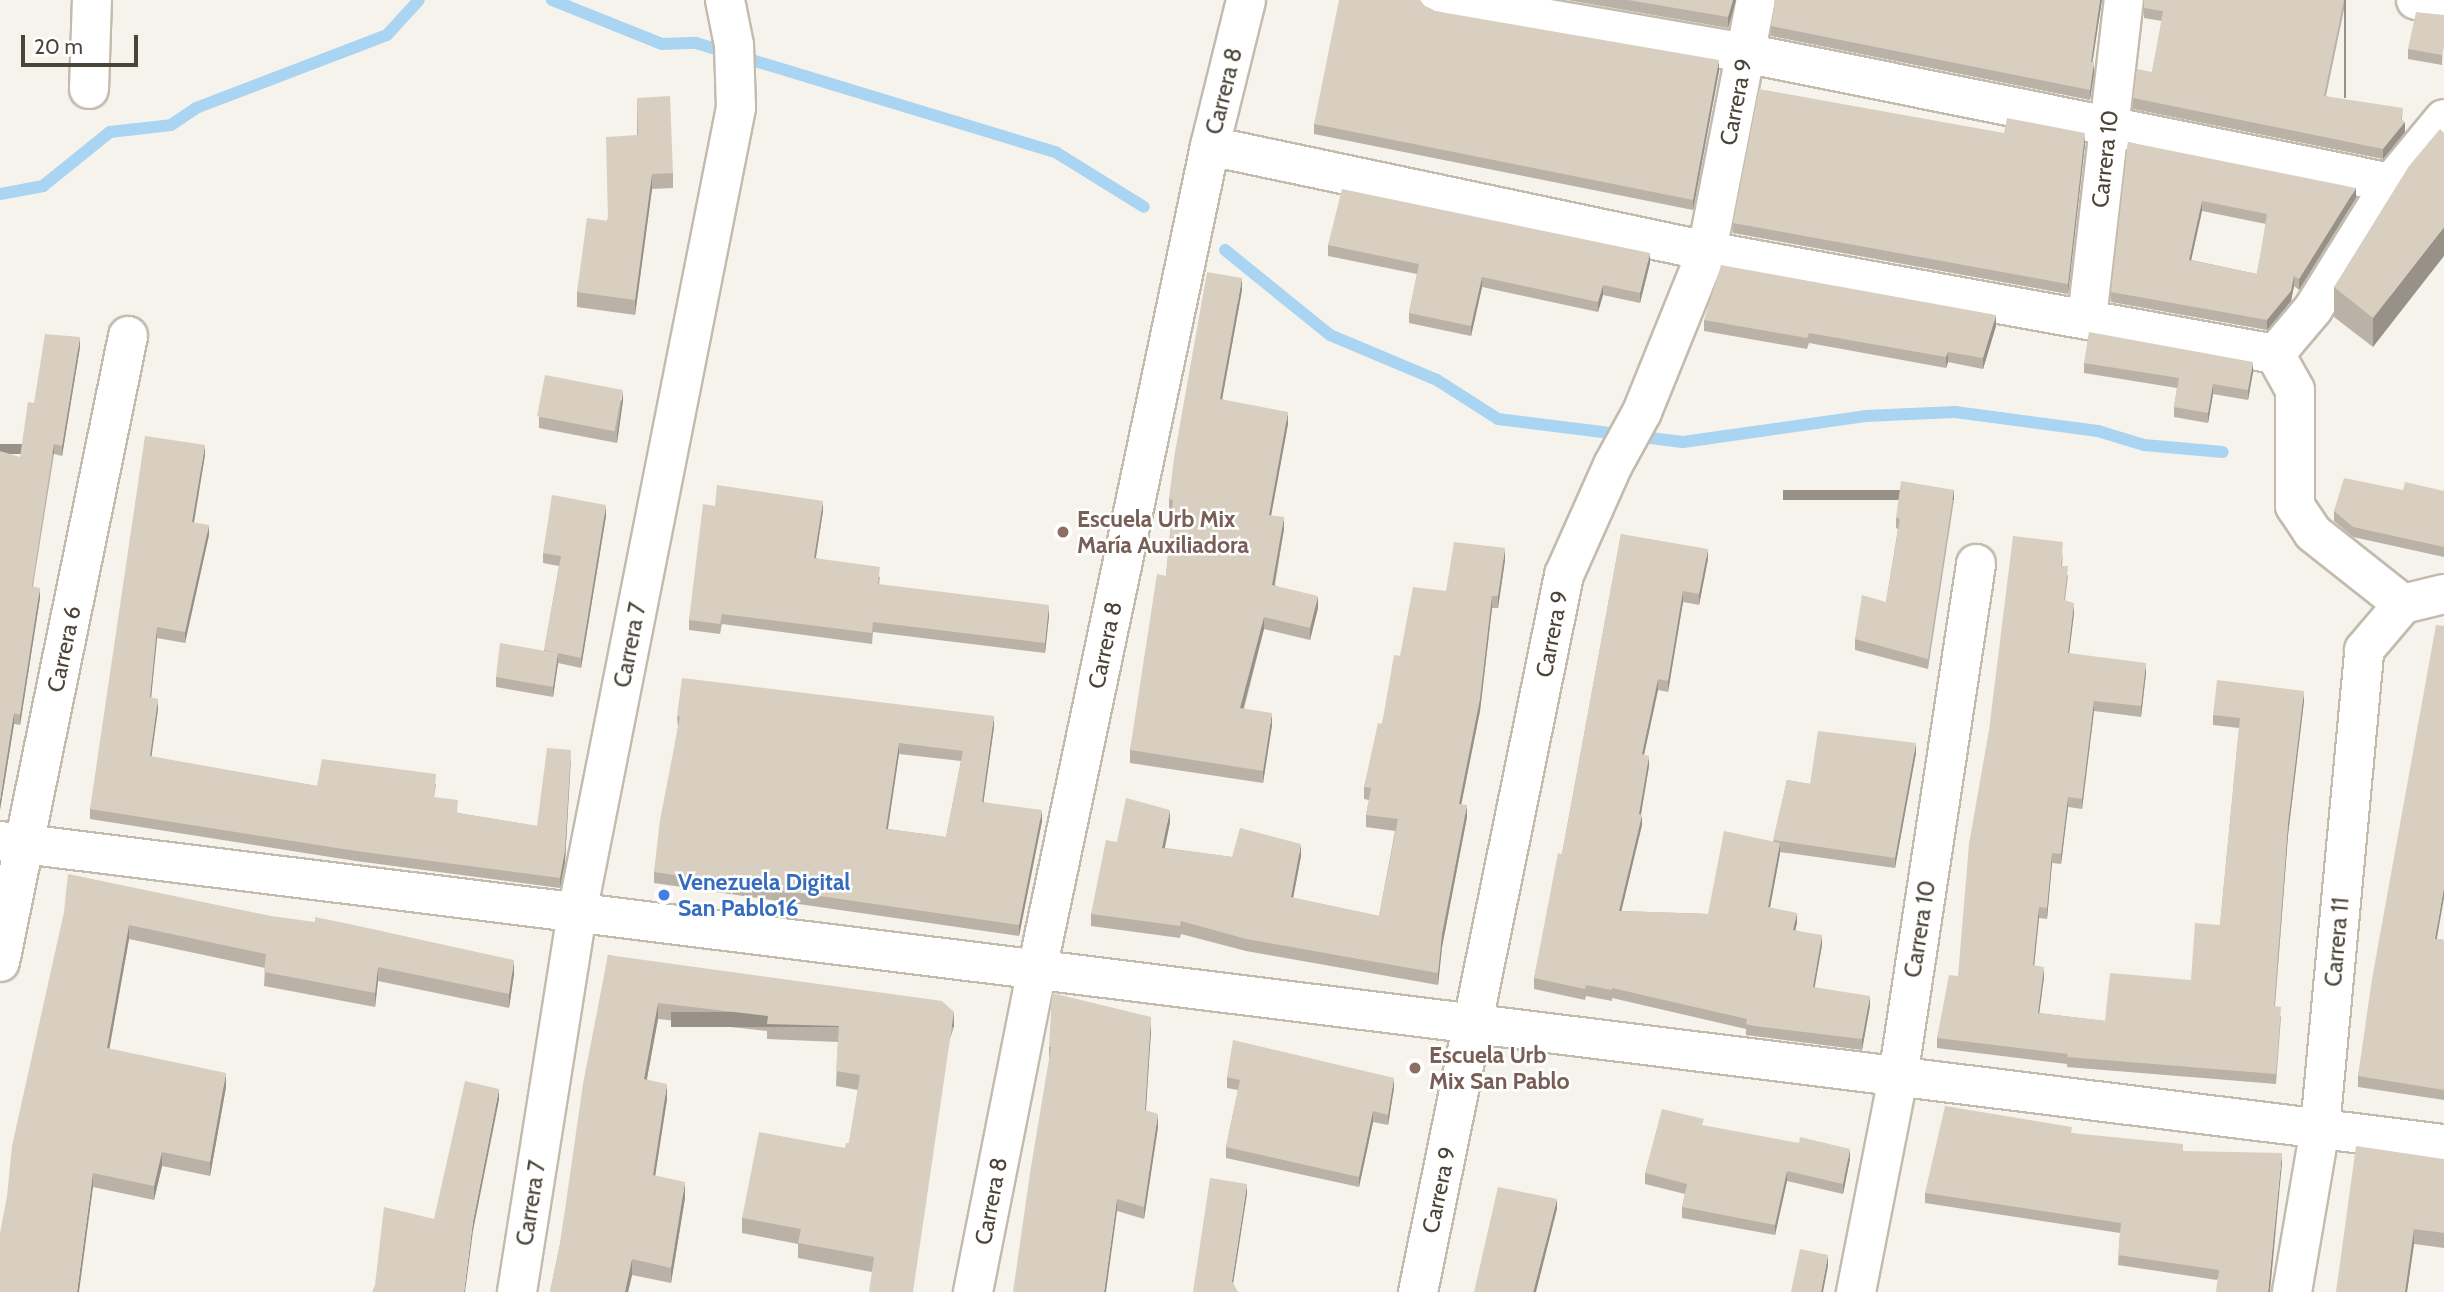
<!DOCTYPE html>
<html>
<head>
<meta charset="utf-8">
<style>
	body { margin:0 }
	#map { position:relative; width:2444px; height:1292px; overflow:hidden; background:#f6f3ec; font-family:Cabin,sans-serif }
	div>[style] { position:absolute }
	.stream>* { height:12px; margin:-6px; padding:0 6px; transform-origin:6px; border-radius:6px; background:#a9d4f2 }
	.roads { filter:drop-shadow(2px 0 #c2bbae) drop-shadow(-2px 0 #c2bbae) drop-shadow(0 2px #c2bbae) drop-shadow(0 -2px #c2bbae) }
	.minor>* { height:38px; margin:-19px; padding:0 19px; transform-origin:19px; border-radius:19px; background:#fff }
	.wall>* { inset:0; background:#bab2a6 }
	.shaded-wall>* { inset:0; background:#979187; transform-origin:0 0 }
	.building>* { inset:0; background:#d8cfc1; transform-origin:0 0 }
	.dots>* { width:19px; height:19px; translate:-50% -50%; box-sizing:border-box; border:4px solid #fff; border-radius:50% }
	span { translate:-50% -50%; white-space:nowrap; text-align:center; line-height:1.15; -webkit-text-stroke:5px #fff; paint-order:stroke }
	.street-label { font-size:23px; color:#4b4439 }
	.education-label { font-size:23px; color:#785e54; font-weight:700 }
	.left { translate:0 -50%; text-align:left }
	.shop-label { font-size:23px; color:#366cbe; font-weight:700 }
	.scale { position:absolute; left:21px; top:35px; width:117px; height:32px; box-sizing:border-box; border:4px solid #4b4439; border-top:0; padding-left:9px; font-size:21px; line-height:24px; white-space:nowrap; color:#4b4439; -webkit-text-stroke:5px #fff; paint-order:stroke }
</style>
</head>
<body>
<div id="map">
	<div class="stream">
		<i style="left:552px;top:0;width:118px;rotate:21.8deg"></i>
		<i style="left:662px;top:44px;width:34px;rotate:-2deg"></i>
		<i style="left:696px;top:43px;width:377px;rotate:16.9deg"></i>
		<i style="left:1057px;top:153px;width:102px;rotate:31.8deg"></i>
		<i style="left:0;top:194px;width:44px;rotate:-10.5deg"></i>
		<i style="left:43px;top:186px;width:86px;rotate:-38.9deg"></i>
		<i style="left:110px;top:132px;width:61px;rotate:-6.5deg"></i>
		<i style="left:171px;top:125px;width:30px;rotate:-34deg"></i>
		<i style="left:196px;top:108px;width:204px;rotate:-20.9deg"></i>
		<i style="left:387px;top:35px;width:47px;rotate:-47.6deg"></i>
		<i style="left:1225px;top:250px;width:135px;rotate:39deg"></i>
		<i style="left:1330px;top:335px;width:116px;rotate:22.8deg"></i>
		<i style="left:1437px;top:380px;width:72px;rotate:32.6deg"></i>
		<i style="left:1498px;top:419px;width:186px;rotate:7.1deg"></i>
		<i style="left:1683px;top:442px;width:184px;rotate:-8.1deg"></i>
		<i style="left:1865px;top:416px;width:90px;rotate:-2.5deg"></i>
		<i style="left:1955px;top:412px;width:144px;rotate:7.6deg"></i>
		<i style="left:2098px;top:431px;width:48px;rotate:16.9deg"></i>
		<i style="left:2144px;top:445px;width:79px;rotate:5.1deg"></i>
	</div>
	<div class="roads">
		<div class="minor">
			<i style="left:1439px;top:0;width:311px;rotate:9.8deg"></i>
			<i style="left:1745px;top:53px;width:659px;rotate:11.38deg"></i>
			<i style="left:2416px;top:0;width:28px;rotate:10deg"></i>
			<i style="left:89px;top:89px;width:89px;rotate:-88.1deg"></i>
			<i style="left:1210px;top:146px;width:508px;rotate:11.93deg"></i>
			<i style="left:1707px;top:251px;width:577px;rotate:10.28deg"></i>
			<i style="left:2087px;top:318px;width:320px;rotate:-83.4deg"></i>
			<i style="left:2275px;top:354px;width:41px;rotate:60.9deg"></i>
			<i style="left:2295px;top:390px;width:116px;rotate:90deg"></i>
			<i style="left:2295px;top:506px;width:32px;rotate:56deg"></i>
			<i style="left:2313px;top:533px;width:115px;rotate:38.3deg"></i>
			<i style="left:2275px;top:354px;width:59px;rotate:-49.8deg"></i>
			<i style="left:2313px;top:309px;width:148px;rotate:-58.2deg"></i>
			<i style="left:2391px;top:183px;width:83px;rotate:-50.4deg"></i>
			<i style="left:2403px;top:604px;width:42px;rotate:-13.7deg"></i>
			<i style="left:0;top:841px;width:2463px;rotate:7.07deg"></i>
			<i style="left:0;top:962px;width:639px;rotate:-78.44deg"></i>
			<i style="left:517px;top:1292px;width:384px;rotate:-81deg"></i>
			<i style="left:577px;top:913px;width:821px;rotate:-78.83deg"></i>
			<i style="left:736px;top:108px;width:63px;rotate:-91.8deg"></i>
			<i style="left:734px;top:45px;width:46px;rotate:-101.3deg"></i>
			<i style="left:973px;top:1292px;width:328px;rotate:-78.8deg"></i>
			<i style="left:1037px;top:970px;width:842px;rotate:-78.14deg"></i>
			<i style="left:1210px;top:146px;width:150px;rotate:-76.1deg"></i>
			<i style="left:1418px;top:1292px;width:732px;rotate:-78.49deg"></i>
			<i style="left:1564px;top:575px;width:120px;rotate:-66deg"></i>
			<i style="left:1613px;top:465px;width:60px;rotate:-61.3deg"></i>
			<i style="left:1642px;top:412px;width:174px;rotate:-68deg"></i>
			<i style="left:1707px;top:251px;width:256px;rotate:-79deg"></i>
			<i style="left:1856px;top:1292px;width:219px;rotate:-78.9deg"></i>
			<i style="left:1898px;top:1077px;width:519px;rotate:-81.35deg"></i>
			<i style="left:2292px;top:1292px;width:166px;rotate:-80.3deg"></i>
			<i style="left:2320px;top:1128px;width:480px;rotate:-84.7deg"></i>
			<i style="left:2364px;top:650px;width:60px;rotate:-49.7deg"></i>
		</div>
	</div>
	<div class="wall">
		<i style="clip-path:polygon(1567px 0,1736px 0,1728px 28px)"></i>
		<i style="clip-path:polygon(1775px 0,2102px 0,2092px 62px,2094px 73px,2090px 100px,1771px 36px,1771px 26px)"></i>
		<i style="clip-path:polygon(2144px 0,2346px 0,2326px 96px,2402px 120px,2405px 132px,2383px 159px,2133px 109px,2133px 98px,2152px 72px,2162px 21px,2144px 18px)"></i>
		<i style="clip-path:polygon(1425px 6px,1435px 11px,1719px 71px,1693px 210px,1314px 134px,1314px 124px)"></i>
		<i style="clip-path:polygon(2444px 15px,2442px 65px,2408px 59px,2408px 49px)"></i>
		<i style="clip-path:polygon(637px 98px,673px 173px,673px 188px,652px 189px,635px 315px,577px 307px,577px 292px,607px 221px,637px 136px)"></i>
		<i style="clip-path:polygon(2444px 133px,2373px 347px,2334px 317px,2334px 287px)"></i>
		<i style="clip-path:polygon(evenodd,2128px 142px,2356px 198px,2299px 290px,2294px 286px,2291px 301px,2267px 330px,2111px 302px,2111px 292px,2128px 142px,2202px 211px,2266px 224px,2257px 274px,2191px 260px,2202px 211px)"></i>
		<i style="clip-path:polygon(2085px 144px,2068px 294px,1733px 233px,1733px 223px)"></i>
		<i style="clip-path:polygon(1328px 245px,1650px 263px,1640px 303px,1603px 295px,1598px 312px,1482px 287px,1471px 336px,1409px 323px,1409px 313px,1417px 274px,1328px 256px)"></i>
		<i style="clip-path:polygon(1242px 290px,1222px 399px,1288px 424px,1271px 515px,1284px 529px,1275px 585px,1318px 608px,1310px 640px,1264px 629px,1244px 709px,1272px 725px,1263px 783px,1130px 763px,1130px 750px,1166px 576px,1172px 512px,1169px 511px,1169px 499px)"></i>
		<i style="clip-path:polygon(1704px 320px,1996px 326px,1983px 369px,1948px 362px,1946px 368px,1809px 343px,1807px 349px,1704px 331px)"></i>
		<i style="clip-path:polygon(80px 347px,62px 456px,54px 454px,33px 586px,40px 598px,35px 629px,20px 725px,14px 724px,0 810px,34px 403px)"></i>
		<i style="clip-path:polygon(2084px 363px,2253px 372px,2248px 400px,2213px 394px,2208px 423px,2174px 417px,2174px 407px,2177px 388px,2084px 373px)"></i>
		<i style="clip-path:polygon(623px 400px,617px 443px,539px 428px,539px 417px)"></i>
		<i style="clip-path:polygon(205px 455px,194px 523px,209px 535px,185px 643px,157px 638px,151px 698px,158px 709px,151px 757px,317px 786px,436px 784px,434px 797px,458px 813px,537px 826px,571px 760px,565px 862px,560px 888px,356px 861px,90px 819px,90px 809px)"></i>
		<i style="clip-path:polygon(2403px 490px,2444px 491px,2444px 557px,2353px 537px,2334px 521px,2334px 511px)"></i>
		<i style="clip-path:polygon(1954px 500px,1928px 669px,1855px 650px,1855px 639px,1886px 602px,1898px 529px,1896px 528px,1896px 518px)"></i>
		<i style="clip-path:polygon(715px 506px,823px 511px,816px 558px,880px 577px,879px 585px,1049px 616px,1045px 653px,873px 632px,872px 644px,722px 624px,720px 634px,689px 630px,689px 620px)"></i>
		<i style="clip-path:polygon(606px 516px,581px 668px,558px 663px,553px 697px,496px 687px,496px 677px,544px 651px,559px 566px,543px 563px,543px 553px)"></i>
		<i style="clip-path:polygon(1621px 534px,1708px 559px,1699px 605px,1683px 602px,1668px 692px,1658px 690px,1644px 755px,1649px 766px,1641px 815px,1642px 825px,1621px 911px,1708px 914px,1773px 842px,1787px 780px,1810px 784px,1916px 753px,1895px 868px,1780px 852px,1770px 908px,1797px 923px,1795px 930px,1822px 945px,1814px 987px,1870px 1006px,1862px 1050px,1754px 1036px,1746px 1035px,1746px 1029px,1612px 998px,1612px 1001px,1586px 996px,1585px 1000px,1534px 989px,1534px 978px,1562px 854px)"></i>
		<i style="clip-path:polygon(2063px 553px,2062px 566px,2068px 576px,2065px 601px,2074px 613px,2069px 653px,2146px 673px,2141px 717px,2094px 711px,2082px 809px,2068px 807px,2061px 864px,2052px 863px,2047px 919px,2039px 918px,2034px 966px,2044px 977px,2039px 1013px,2105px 1021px,2191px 980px,2220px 925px,2239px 728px,2213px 725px,2213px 715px,2304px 701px,2288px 835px,2275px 1006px,2281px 1017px,2276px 1084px,2067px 1067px,2067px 1064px,1937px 1048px,1937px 1038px,1958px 976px)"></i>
		<i style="clip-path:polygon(1505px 560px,1498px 608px,1492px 608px,1480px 711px,1461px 804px,1467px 817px,1442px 947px,1438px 985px,1246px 951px,1181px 934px,1180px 938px,1091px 926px,1091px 914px,1117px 842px,1170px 822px,1165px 848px,1232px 857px,1301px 856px,1293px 898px,1379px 916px,1395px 831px,1366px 827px,1366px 815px,1369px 800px,1364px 799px,1364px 787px,1382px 724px,1400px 656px,1446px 591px)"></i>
		<i style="clip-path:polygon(2444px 626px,2437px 939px,2444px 940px,2444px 1100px,2358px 1087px,2358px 1076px)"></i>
		<i style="clip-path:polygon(evenodd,677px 716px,994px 727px,983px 802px,1042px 821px,1019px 936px,654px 883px,654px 872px,678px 727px,677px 716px,899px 754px,961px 761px,946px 837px,888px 829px,899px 754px)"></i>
		<i style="clip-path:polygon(64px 912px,514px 974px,509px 1008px,378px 981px,375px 1007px,264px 986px,265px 968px,129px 939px,109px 1049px,226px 1087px,210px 1176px,162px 1166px,154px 1200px,93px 1187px)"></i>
		<i style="clip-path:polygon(608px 955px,954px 1027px,872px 1272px,798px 1258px,798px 1244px,742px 1233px,742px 1218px,845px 1148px,849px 1143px,858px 1090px,836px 1086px,838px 1042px,767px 1039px,767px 1031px,658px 1019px,647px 1079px,667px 1099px,655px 1175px,685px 1198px,671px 1283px,632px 1275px,628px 1292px,550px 1292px,560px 1244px)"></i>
		<i style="clip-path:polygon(1151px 1030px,1146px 1110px,1158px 1127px,1144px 1219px,1117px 1211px,1049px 1059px,1049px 1047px)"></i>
		<i style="clip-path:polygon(1227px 1077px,1394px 1088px,1388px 1125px,1373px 1122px,1359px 1187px,1226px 1158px,1226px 1147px,1238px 1090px,1227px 1088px)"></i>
		<i style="clip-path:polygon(1704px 1126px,1850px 1159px,1843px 1194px,1787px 1181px,1775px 1235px,1682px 1218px,1682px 1207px,1685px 1194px,1645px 1184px,1645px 1173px)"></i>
		<i style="clip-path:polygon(2072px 1133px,2183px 1151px,2282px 1163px,2217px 1280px,2118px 1265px,2120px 1233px,1925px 1203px,1925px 1193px)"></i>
		<i style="clip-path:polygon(2444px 1159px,2444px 1248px,2414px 1244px,2407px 1292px,2336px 1292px)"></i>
	</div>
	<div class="shaded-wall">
		<i style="clip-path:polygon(1733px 0,1736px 0,1728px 28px,1728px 17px)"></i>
		<i style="clip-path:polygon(2100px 0,2102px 0,2091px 72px,2091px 62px)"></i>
		<i style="left:2344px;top:0;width:2px;height:98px"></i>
		<i style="clip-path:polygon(1719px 60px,1719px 71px,1693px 210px,1693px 200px)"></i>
		<i style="clip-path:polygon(2094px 62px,2094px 73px,2090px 100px,2090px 90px)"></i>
		<i style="clip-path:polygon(2403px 108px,2401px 126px,2405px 122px,2405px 132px,2383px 159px,2383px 149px,2401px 119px)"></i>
		<i style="clip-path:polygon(2085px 133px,2085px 144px,2068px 294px,2068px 284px)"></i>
		<i style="clip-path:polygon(652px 174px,652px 189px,635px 315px,635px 300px)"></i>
		<i style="clip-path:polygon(2356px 188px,2356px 198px,2299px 290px,2299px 279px)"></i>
		<i style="clip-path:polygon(2202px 201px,2202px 211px,2189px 270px,2189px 260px)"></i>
		<i style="clip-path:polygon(2444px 227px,2444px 256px,2373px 347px,2373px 318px)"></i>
		<i style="clip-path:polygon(1650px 253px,1650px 263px,1640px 303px,1640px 293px)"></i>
		<i style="clip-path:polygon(2294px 276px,2294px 286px,2291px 301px,2267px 330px,2267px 320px)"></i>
		<i style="clip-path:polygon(1482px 277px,1482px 287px,1471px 336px,1471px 326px)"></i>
		<i style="clip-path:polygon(1242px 278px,1242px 290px,1220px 411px,1220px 399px)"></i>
		<i style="clip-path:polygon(1603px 285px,1603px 295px,1598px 312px,1598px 302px)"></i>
		<i style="clip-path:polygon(1996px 315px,1996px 326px,1983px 369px,1983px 358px)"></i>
		<i style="clip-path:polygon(80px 337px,80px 347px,62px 456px,62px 446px)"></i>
		<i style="clip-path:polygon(1948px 352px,1948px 362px,1946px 368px,1946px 357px)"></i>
		<i style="clip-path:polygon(2253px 362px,2253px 372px,2248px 400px,2248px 390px)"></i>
		<i style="clip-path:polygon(2213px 384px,2213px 394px,2208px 423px,2208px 413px)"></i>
		<i style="clip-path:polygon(623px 390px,623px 400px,617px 443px,617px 433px)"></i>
		<i style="clip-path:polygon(1288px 412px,1288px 424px,1269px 527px,1269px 515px)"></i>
		<i style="left:54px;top:444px;width:10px;height:144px;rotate:90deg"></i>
		<i style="clip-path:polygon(205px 445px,205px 455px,192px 533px,192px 522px)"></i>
		<i style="left:1954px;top:490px;width:10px;height:171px;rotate:90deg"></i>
		<i style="clip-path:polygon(823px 501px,823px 511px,814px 568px,814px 558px)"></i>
		<i style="clip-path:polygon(606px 505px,606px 516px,581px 668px,581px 658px)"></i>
		<i style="clip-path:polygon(1284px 517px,1284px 529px,1272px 597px,1272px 585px)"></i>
		<i style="clip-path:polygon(209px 525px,209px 535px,185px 643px,185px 632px)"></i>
		<i style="clip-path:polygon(1505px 548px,1505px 560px,1498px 608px,1498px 596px)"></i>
		<i style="clip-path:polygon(1708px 549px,1708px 559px,1699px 605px,1699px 594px)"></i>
		<i style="clip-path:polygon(40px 588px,40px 598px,20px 725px,20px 715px)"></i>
		<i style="clip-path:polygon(1683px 591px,1683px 602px,1668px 692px,1668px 681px)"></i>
		<i style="clip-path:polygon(1318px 596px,1318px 608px,1310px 640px,1310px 628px)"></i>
		<i style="clip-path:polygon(1492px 596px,1492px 608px,1480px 711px,1459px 816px,1459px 804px)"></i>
		<i style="clip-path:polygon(2074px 603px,2074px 613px,2068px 663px,2068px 653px)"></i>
		<i style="clip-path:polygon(1049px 605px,1049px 616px,1045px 653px,1045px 643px)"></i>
		<i style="clip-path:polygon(1264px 617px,1264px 629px,1240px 720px,1240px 708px)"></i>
		<i style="clip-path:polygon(157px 627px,157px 638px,150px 708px,150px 697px)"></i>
		<i style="clip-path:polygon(558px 653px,558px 663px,553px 697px,553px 687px)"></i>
		<i style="clip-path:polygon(2146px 663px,2146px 673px,2141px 717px,2141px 706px)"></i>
		<i style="clip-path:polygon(1658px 679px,1658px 690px,1642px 764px,1642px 754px)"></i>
		<i style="clip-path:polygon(2304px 691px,2304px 701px,2288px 835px,2274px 1017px,2288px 824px)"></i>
		<i style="clip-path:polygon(158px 699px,158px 709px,150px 767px,150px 756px)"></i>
		<i style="clip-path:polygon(2094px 701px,2094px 711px,2082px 809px,2082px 799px)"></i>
		<i style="clip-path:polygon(14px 713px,14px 724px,0 810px,0 800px)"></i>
		<i style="clip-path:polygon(1272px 713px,1272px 725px,1263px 783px,1263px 771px)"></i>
		<i style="clip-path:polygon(994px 716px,994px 727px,982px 813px,982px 802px)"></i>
		<i style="clip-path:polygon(899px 743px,899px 754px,886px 840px,886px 829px)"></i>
		<i style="clip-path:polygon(1916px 743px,1916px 753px,1895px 868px,1895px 858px)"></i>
		<i style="clip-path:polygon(571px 750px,565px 862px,560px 888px,560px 878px)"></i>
		<i style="clip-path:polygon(1649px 756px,1649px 766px,1639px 825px,1639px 814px)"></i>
		<i style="clip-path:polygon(2068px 797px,2068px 807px,2061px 864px,2061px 854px)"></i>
		<i style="clip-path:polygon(1467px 805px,1467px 817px,1442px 947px,1438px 985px,1438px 973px,1442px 934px)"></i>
		<i style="clip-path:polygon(1042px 810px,1042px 821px,1019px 936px,1019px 925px)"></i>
		<i style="clip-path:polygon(1170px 810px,1170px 822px,1162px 860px,1162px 848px)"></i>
		<i style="clip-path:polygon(1642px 815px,1642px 825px,1619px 921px,1619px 911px)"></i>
		<i style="clip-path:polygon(1780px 843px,1780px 854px,1768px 918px,1768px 907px)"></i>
		<i style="clip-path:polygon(1301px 844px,1301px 856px,1291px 909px,1291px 897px)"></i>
		<i style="clip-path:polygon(2052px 853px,2052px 863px,2047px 919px,2047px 908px)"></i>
		<i style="clip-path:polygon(2444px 887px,2444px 898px,2435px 949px,2435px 939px)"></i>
		<i style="clip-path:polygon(2039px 907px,2039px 918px,2033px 976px,2033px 965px)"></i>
		<i style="clip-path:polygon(1797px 913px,1797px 923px,1793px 940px,1793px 930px)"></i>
		<i style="clip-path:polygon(129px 925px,129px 939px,107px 1062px,107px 1048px)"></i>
		<i style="clip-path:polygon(1822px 935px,1822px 945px,1813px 997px,1813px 987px)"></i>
		<i style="clip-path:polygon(514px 960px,514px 974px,509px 1008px,509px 994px)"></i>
		<i style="clip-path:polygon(378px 967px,378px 981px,375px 1007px,375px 993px)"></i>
		<i style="clip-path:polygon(2044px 967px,2044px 977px,2038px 1023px,2038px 1013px)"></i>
		<i style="clip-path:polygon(1870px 996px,1870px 1006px,1862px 1050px,1862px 1039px)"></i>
		<i style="clip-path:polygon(658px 1003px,658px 1019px,644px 1094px,644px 1079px)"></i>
		<i style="left:954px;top:1012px;width:15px;height:283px;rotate:90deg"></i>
		<i style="clip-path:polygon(1151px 1017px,1151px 1030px,1145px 1123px,1145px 1110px)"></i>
		<i style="clip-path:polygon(226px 1073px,226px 1087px,210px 1176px,210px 1162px)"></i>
		<i style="clip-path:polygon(1394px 1078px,1394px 1088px,1388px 1125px,1388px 1115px)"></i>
		<i style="clip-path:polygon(667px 1084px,667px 1099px,653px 1190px,653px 1175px)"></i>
		<i style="clip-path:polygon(499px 1089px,499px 1100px,473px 1231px,465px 1292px,464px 1292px,473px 1221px)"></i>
		<i style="clip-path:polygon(1373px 1111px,1373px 1122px,1359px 1187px,1359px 1177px)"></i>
		<i style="clip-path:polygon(1158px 1114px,1158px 1127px,1144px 1219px,1144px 1207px)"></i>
		<i style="clip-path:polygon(1850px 1149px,1850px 1159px,1843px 1194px,1843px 1184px)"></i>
		<i style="clip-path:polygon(162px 1152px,162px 1166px,154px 1200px,154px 1186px)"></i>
		<i style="clip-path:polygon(2282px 1153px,2282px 1163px,2270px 1292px,2268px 1292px)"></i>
		<i style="clip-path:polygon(1787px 1171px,1787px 1181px,1775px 1235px,1775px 1225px)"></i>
		<i style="clip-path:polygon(93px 1173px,93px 1187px,79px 1292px,77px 1292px)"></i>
		<i style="clip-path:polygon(685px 1182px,685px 1198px,671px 1283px,671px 1268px)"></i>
		<i style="clip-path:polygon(1247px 1184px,1247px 1194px,1232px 1291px,1232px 1281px)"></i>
		<i style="clip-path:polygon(1117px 1199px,1117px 1211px,1106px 1292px,1104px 1292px)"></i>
		<i style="clip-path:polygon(1557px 1199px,1557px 1209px,1536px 1292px,1533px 1292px)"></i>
		<i style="clip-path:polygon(2414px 1229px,2414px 1244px,2407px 1292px,2405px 1292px)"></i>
		<i style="clip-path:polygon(1828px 1255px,1828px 1266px,1823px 1292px,1821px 1292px)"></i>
		<i style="clip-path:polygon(632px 1259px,632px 1275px,628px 1292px,625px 1292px)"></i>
	</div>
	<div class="building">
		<i style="clip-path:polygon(1339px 0,1420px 0,1425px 6px,1435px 11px,1719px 60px,1693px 200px,1314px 124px)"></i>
		<i style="clip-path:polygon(1628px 0,1733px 0,1728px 17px)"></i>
		<i style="clip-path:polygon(1775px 0,2100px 0,2091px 62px,2094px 62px,2090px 90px,1771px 26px)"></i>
		<i style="clip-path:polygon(2144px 0,2344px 0,2324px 96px,2403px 108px,2401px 119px,2405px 122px,2383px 149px,2133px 98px,2137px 69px,2152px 72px,2163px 11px,2144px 8px)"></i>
		<i style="clip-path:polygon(2416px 12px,2444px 15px,2444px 47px,2442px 55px,2408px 49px)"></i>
		<i style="clip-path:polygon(1759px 89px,2004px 133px,2007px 118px,2085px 133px,2068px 284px,1733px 223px)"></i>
		<i style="clip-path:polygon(670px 96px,673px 173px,652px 174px,635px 300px,577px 292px,587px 218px,608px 221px,606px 137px,638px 135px,637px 98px)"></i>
		<i style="clip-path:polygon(2440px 129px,2444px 133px,2444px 227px,2373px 318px,2334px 287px,2409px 166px)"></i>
		<i style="clip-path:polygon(evenodd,2128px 142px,2356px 188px,2299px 279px,2294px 276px,2291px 291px,2267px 320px,2111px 292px,2128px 142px,2202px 201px,2267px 214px,2257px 274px,2189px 260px,2202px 201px)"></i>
		<i style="clip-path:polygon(1342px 189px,1650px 253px,1640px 293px,1603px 285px,1598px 302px,1482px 277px,1471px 326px,1409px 313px,1419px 264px,1328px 245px)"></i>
		<i style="clip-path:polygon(1721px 265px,1996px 315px,1983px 358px,1948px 352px,1946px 357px,1809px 333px,1807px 338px,1704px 320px)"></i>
		<i style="clip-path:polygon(1207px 272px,1242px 278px,1220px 399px,1288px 412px,1269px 515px,1284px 517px,1272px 585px,1318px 596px,1310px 628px,1264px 617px,1240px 708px,1272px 713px,1263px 771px,1130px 750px,1157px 574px,1166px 576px,1173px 500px,1169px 499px,1174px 458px)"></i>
		<i style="clip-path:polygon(2089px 332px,2253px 362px,2248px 390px,2213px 384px,2208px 413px,2174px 407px,2179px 378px,2084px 363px)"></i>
		<i style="clip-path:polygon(45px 334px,80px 337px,62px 446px,54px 444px,32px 586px,40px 588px,35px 619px,20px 715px,14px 713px,0 800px,0 451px,20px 457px,28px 402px,34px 403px)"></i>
		<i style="left:545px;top:375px;width:79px;height:42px;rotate:11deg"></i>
		<i style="clip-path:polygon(145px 436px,205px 445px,192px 522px,209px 525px,185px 632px,157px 627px,150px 697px,158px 699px,150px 756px,317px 786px,322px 759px,436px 774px,434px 797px,458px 800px,457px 813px,537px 826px,547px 748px,571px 750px,565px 851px,560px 878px,356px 851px,90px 809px)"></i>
		<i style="clip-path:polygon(2344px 478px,2403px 490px,2405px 482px,2444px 491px,2444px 547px,2353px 527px,2334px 511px)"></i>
		<i style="clip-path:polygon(1901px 481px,1954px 490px,1928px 659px,1855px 639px,1862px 595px,1886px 602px,1900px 519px,1896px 518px)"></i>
		<i style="clip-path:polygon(717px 485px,823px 501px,814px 558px,880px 567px,878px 584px,1049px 605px,1045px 643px,873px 622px,872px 633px,722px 614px,720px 624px,689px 620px,703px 504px,715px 506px)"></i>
		<i style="clip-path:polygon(552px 495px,606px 505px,581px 658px,558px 653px,553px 687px,496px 677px,500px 643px,557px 653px,544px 650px,561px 556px,543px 553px)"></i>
		<i style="clip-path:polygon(1621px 534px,1708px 549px,1699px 594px,1683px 591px,1668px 681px,1658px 679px,1642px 754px,1649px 756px,1639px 814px,1642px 815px,1619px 911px,1708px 914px,1724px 831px,1780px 843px,1768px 907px,1797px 913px,1793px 930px,1822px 935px,1813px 987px,1870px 996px,1862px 1039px,1754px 1026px,1746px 1024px,1747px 1019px,1612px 988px,1612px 990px,1586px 985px,1585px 989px,1534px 978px,1558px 853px,1562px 854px)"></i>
		<i style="clip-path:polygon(2013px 536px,2063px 542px,2061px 566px,2068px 566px,2064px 600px,2074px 603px,2068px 653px,2146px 663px,2141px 706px,2094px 701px,2082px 799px,2068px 797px,2061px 854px,2052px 853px,2047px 908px,2039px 907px,2033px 965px,2044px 967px,2038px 1013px,2105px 1021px,2110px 973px,2191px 980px,2195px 923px,2220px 925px,2240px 718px,2213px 715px,2217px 680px,2304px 691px,2288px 824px,2274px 1006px,2281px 1007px,2276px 1074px,2067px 1057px,2068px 1054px,1937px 1038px,1949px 975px,1958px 976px,1969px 844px,1989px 730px)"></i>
		<i style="clip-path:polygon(1454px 542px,1505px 548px,1498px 596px,1492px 596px,1480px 699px,1459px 804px,1467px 805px,1442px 934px,1438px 973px,1246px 939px,1181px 921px,1180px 926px,1091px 914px,1106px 840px,1117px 842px,1126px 798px,1170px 810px,1162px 848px,1232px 857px,1240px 828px,1301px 844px,1291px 897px,1379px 916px,1398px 819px,1366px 815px,1371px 788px,1364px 787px,1378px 723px,1382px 724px,1394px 655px,1400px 656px,1413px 587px,1446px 591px)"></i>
		<i style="clip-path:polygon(2436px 625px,2444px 626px,2444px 625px,2444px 887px,2435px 939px,2444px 940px,2444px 1090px,2358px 1076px,2372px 979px)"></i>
		<i style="clip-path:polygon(evenodd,682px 678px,994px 716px,982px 802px,1042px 810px,1019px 925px,654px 872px,660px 820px,680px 717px,677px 716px,682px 678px,899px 743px,963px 751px,946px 837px,886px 829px,899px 743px)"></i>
		<i style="clip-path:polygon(1818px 731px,1916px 743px,1895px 858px,1773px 840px,1787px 780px,1810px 784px)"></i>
		<i style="clip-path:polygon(68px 874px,271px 916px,315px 922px,315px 917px,349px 924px,514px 960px,509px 994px,378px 967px,375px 993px,264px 972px,266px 954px,129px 925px,107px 1048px,226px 1073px,210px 1162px,162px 1152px,154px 1186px,93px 1173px,77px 1292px,0 1292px,0 1233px,7px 1196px,12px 1146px,64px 912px)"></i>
		<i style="clip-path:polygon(608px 955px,942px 1001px,954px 1012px,913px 1292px,869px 1292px,874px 1257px,798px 1243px,801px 1229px,742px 1218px,759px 1132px,845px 1148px,846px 1143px,849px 1143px,860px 1075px,836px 1071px,839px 1026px,767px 1024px,768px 1016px,658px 1003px,644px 1079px,667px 1084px,653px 1175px,685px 1182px,671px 1268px,632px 1259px,625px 1292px,550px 1292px,560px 1244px,583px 1084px)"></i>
		<i style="clip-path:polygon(1052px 993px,1151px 1017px,1145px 1110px,1158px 1114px,1144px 1207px,1117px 1199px,1104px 1292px,1013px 1292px,1030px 1173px,1051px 1047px,1049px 1047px)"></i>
		<i style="clip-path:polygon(1233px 1040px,1394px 1078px,1388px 1115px,1373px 1111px,1359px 1177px,1226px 1147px,1240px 1080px,1227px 1077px)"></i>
		<i style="clip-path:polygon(465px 1081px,499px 1089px,473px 1221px,464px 1292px,372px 1292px,375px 1285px,384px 1207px,434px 1219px)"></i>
		<i style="clip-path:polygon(1945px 1106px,2072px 1127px,2071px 1133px,2183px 1144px,2183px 1151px,2282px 1153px,2268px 1292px,2216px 1292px,2219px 1270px,2118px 1255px,2121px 1223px,1925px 1193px)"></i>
		<i style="clip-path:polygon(1662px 1109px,1704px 1119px,1702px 1125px,1799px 1143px,1800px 1137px,1850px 1149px,1843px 1184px,1787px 1171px,1775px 1225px,1682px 1207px,1687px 1184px,1645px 1173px)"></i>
		<i style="clip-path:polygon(2356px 1146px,2444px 1159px,2444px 1233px,2414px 1229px,2405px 1292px,2336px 1292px)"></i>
		<i style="clip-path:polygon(1210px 1178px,1247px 1184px,1232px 1281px,1238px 1292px,1193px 1292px)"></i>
		<i style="clip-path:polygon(1498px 1187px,1557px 1199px,1533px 1292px,1474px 1292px)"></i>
		<i style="clip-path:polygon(1800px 1249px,1828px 1255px,1821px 1292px,1791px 1292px)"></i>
	</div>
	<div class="dots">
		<i style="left:1063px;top:532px;background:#8d6e63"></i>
		<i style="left:664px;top:895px;background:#3f7fe0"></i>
		<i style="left:1415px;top:1068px;background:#8d6e63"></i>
	</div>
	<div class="street-label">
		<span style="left:1224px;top:91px;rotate:-76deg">Carrera 8</span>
		<span style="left:1736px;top:102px;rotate:-79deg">Carrera 9</span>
		<span style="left:2105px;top:159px;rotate:-84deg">Carrera 10</span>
		<span style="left:1552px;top:634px;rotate:-79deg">Carrera 9</span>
		<span style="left:630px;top:645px;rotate:-79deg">Carrera 7</span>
		<span style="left:1105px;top:645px;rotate:-78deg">Carrera 8</span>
		<span style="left:64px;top:649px;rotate:-78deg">Carrera 6</span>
		<span style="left:1920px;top:929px;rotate:-81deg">Carrera 10</span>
		<span style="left:2337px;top:942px;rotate:-85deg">Carrera 11</span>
		<span style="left:1439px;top:1190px;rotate:-78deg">Carrera 9</span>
		<span style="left:991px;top:1201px;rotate:-79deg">Carrera 8</span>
		<span style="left:531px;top:1203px;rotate:-81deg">Carrera 7</span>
	</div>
	<div class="education-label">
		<span class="left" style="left:1077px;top:532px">Escuela Urb Mix<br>María Auxiliadora</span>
		<span class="left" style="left:1429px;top:1068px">Escuela Urb<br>Mix San Pablo</span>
	</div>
	<div class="shop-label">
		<span class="left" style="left:678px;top:895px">Venezuela Digital<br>San Pablo16</span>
	</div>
	<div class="scale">20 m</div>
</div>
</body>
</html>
